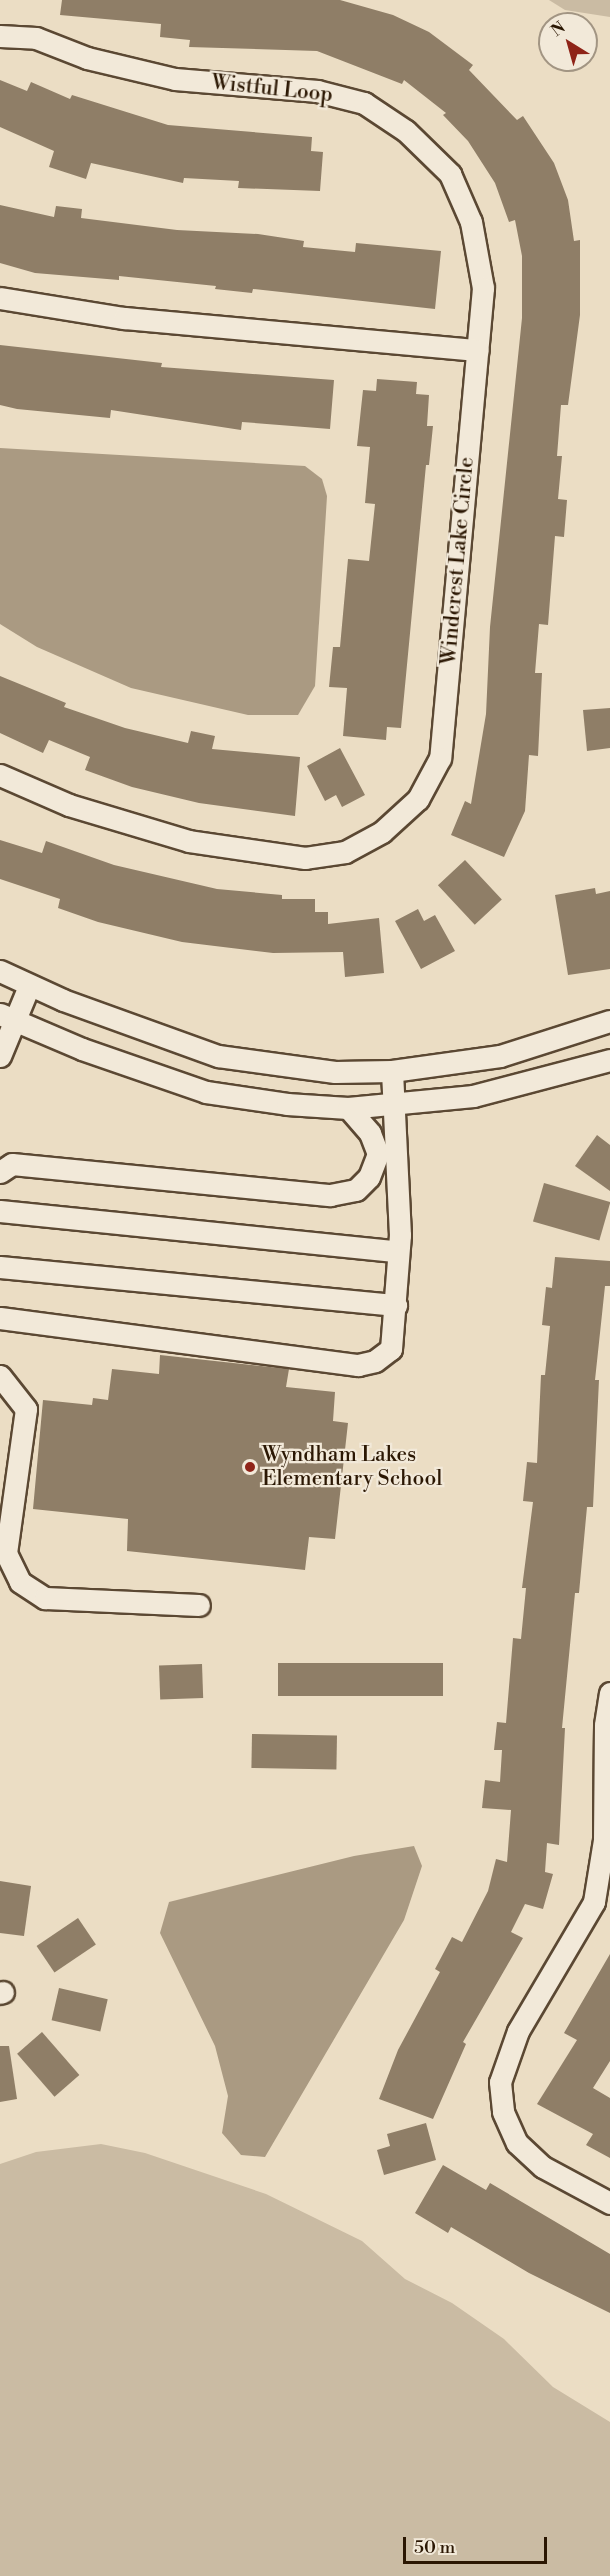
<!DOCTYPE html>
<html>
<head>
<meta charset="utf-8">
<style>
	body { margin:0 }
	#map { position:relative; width:610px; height:2576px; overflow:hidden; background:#ebddc4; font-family:"Libre Bodoni",serif }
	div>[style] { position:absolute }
	.green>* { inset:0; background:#cabba3 }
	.water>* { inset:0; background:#aa9a82 }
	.building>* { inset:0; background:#8f7e67; transform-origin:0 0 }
	.roads { filter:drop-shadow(2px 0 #5b4833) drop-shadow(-2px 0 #5b4833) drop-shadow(0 2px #5b4833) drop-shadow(0 -2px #5b4833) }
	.minor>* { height:21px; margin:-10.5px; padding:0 10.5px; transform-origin:10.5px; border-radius:10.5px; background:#f2e9d9 }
	.dots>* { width:16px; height:16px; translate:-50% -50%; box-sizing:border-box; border:3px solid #f2e9d9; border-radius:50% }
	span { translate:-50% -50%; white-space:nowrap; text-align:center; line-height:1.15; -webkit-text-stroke:4.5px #f2e9d9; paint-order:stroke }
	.street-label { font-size:21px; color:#2b1703 }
	.poi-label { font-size:21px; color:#2b1703 }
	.left { translate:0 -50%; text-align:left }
	.north { position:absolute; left:538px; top:12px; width:60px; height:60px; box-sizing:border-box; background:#f2e9d9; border:2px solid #a29583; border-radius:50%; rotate:323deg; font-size:16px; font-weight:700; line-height:24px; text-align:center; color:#2b1703 }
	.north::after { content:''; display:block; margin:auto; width:21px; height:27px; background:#8f2418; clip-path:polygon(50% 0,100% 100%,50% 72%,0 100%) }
	.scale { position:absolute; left:403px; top:2537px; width:144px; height:27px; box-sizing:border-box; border:3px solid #2b1703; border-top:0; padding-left:8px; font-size:18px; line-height:21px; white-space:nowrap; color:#2b1703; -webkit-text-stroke:4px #f2e9d9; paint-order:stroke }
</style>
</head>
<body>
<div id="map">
	<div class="green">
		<i style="clip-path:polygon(549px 0,610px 0,610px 17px,565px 10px)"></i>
		<i style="clip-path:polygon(101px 2144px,145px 2153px,266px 2194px,362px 2241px,405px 2279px,452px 2303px,504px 2339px,553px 2387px,610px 2422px,610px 2576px,0 2576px,0 2164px,36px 2152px)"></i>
	</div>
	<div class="water">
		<i style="clip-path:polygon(0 448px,305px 466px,322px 479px,327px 496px,315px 686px,298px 715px,248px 715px,131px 688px,37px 647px,0 624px)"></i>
		<i style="clip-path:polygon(414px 1846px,422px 1866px,404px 1920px,265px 2157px,241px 2155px,222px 2133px,228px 2096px,215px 2046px,160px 1933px,169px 1902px,354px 1856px)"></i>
	</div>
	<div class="building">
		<i style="clip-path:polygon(62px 0,340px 0,393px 15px,429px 32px,473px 65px,469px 70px,517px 120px,523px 116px,554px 163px,568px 200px,574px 241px,580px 240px,580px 315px,568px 405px,561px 405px,557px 456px,562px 456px,558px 499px,567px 500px,564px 537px,555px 536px,548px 625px,539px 624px,535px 673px,542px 673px,538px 756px,529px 755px,525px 811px,504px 857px,451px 835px,465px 801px,471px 804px,486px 714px,490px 627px,522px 318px,522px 256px,515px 220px,509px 222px,495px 183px,468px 141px,443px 115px,446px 113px,404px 80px,402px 84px,317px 51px,189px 47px,190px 40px,160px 37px,161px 24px,60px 15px)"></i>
		<i style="clip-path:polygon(0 80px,27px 91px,31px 82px,70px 99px,72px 95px,168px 125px,312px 137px,311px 151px,323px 152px,320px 191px,238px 188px,239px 181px,184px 178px,183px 183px,91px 163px,86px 179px,49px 167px,54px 151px,0 127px)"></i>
		<i style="clip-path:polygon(0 205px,54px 217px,56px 206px,82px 209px,81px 218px,177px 230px,258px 234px,304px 241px,303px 247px,355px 252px,356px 243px,441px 251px,435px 309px,253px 289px,252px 293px,215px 289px,216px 286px,119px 276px,119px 280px,35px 273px,0 263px)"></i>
		<i style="clip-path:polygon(0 345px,162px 363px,161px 367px,334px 380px,330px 429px,242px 422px,241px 430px,111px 410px,110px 418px,17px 409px,0 405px)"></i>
		<i style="clip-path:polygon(377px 379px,417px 382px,416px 394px,429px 395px,427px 426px,433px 426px,429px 465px,426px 465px,401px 728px,387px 727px,386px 740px,343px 736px,347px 688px,329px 687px,333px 647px,340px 647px,348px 559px,369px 561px,375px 504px,365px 503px,370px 447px,357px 446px,363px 390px,376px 391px)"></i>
		<i style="clip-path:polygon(0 676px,66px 703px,64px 707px,125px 728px,188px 743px,191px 731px,215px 736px,212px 749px,300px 757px,295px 816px,199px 803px,132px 787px,85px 770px,90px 757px,49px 740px,43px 753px,0 733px)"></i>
		<i style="clip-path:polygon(610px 708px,610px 748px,587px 751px,583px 710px)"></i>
		<i style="clip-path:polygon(340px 748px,365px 795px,342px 807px,336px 795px,325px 801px,307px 766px)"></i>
		<i style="clip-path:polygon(0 840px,42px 853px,46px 841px,114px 865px,217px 889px,282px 895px,282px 899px,315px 899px,315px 912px,328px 912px,328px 924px,379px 918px,384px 973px,345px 977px,343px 952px,273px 953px,182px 942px,98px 922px,58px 908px,60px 899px,0 879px)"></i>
		<i style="left:465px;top:860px;width:54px;height:37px;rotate:47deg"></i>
		<i style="clip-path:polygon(595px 888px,596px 894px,610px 891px,610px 969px,568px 975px,555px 895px)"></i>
		<i style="clip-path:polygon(418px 909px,424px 921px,435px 915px,455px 951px,421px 969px,395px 921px)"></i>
		<i style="clip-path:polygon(597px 1135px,610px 1145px,610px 1191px,575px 1166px)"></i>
		<i style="left:544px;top:1183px;width:69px;height:40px;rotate:16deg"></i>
		<i style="clip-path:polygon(555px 1257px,610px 1261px,610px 1286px,605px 1286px,595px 1380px,599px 1380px,593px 1507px,587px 1507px,579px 1593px,575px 1593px,562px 1728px,565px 1728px,559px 1845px,547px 1843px,545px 1872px,553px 1874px,543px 1909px,525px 1904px,511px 1932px,523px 1938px,463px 2042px,466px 2044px,433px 2119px,379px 2099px,398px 2050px,440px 1972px,435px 1969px,452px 1937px,462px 1942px,488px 1891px,496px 1859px,507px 1862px,511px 1810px,482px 1808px,485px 1780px,500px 1782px,502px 1750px,494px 1750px,497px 1722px,506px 1723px,513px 1638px,521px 1639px,526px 1588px,522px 1588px,533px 1502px,523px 1501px,527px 1462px,537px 1463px,541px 1375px,545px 1375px,550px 1326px,542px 1325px,546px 1287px,552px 1288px)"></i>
		<i style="clip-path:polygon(160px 1355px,289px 1369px,286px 1387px,335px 1392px,333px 1421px,348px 1423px,335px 1539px,309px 1537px,305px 1570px,127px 1551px,128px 1519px,33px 1509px,43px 1400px,92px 1405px,93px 1398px,108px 1400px,112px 1369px,159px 1374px)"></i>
		<i style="left:443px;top:1663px;width:33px;height:165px;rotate:90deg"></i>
		<i style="left:202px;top:1664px;width:34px;height:43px;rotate:88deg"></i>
		<i style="left:252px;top:1734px;width:85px;height:34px;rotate:1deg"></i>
		<i style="clip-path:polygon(0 1881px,31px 1886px,24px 1936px,0 1933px)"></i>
		<i style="left:78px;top:1918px;width:32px;height:50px;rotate:56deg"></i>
		<i style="clip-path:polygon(610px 1954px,610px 2061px,593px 2088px,610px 2098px,610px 2158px,586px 2145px,593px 2134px,537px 2104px,577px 2040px,564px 2033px)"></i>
		<i style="left:59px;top:1988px;width:50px;height:33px;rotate:13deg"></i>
		<i style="left:42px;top:2032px;width:57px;height:33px;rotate:49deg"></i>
		<i style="clip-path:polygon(0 2046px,9px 2046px,17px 2099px,0 2102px)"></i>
		<i style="clip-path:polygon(426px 2123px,436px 2160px,384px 2175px,377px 2150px,390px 2146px,387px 2134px)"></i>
		<i style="clip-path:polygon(443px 2165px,486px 2190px,490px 2183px,610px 2254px,610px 2313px,529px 2273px,451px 2227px,448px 2233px,415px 2213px)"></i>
	</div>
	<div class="roads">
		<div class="minor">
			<i style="left:0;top:36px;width:36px;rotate:3deg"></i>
			<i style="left:36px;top:38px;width:55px;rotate:21.4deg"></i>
			<i style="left:87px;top:58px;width:90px;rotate:13.4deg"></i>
			<i style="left:175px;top:79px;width:143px;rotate:4.8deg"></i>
			<i style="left:317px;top:91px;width:49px;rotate:14.3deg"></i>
			<i style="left:364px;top:103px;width:50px;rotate:33.7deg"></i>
			<i style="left:406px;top:131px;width:62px;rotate:44.3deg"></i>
			<i style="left:450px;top:174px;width:52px;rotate:66.4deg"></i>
			<i style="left:471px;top:222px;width:67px;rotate:79.7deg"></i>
			<i style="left:483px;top:288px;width:472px;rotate:95.2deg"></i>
			<i style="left:440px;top:758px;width:47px;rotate:118.2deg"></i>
			<i style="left:418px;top:799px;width:49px;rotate:137.5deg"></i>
			<i style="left:382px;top:832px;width:42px;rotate:151.6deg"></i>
			<i style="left:345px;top:852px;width:40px;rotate:171.5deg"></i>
			<i style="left:305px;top:858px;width:117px;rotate:-171.7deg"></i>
			<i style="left:189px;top:841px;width:125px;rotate:-163.3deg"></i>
			<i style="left:69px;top:805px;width:75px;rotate:-156.5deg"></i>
			<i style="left:0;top:298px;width:126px;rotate:9.2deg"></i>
			<i style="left:124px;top:318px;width:355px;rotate:5.2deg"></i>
			<i style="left:0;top:971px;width:69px;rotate:24.7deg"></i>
			<i style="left:63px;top:1000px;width:165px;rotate:19.9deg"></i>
			<i style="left:218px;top:1056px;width:118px;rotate:7.8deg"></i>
			<i style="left:335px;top:1072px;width:57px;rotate:-1deg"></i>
			<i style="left:392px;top:1071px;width:109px;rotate:-7.9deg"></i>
			<i style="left:500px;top:1056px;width:115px;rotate:-17.7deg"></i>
			<i style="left:0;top:1014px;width:89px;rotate:23.1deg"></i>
			<i style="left:82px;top:1049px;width:131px;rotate:19.1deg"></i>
			<i style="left:206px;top:1092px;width:82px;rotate:8.4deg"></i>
			<i style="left:287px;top:1104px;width:61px;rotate:3.8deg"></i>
			<i style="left:348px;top:1108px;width:126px;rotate:-5.5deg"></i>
			<i style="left:473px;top:1096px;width:142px;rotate:-14.7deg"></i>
			<i style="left:0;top:1056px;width:76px;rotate:-67.5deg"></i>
			<i style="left:0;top:1172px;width:14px;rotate:-34deg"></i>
			<i style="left:12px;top:1164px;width:320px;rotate:5.6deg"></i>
			<i style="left:330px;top:1195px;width:26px;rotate:-11deg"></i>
			<i style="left:356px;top:1190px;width:18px;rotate:-45deg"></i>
			<i style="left:369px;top:1177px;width:25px;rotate:-69deg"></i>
			<i style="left:378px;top:1154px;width:22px;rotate:-111deg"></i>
			<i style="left:370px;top:1133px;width:33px;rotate:-131deg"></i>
			<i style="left:0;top:1211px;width:399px;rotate:5.8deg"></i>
			<i style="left:0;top:1267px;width:398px;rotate:5.5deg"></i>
			<i style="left:0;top:1318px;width:361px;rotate:7.5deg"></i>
			<i style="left:358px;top:1365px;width:17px;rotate:-13deg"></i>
			<i style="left:375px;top:1361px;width:20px;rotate:-37deg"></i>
			<i style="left:391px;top:1349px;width:114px;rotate:-85.5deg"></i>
			<i style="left:400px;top:1235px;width:164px;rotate:-92.8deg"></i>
			<i style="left:0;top:1376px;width:42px;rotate:51.8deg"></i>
			<i style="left:26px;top:1409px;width:145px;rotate:97.9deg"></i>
			<i style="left:6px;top:1553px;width:32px;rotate:64deg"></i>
			<i style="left:20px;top:1582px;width:30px;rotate:33deg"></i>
			<i style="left:45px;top:1598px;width:154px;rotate:2.6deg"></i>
			<i style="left:610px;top:1693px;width:32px;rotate:99deg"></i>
			<i style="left:605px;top:1725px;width:115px;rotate:90.5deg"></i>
			<i style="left:604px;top:1840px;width:63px;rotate:99.2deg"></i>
			<i style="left:594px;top:1902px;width:150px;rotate:120.5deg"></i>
			<i style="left:518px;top:2031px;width:54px;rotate:109.4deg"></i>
			<i style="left:500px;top:2082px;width:30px;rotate:84deg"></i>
			<i style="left:503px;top:2112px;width:34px;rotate:66deg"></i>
			<i style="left:517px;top:2143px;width:35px;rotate:43deg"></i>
			<i style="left:543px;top:2167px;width:76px;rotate:28.2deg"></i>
			<i style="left:0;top:1993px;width:3px;rotate:-18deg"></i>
		</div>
	</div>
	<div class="dots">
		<i style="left:250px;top:1467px;background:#8f2418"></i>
	</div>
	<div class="street-label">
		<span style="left:272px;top:89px;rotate:6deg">Wistful Loop</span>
		<span style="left:458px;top:561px;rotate:-85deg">Windcrest Lake Circle</span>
	</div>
	<div class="poi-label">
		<span class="left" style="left:262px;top:1467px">Wyndham Lakes<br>Elementary School</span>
	</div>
	<div class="north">N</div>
	<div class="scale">50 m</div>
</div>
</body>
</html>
